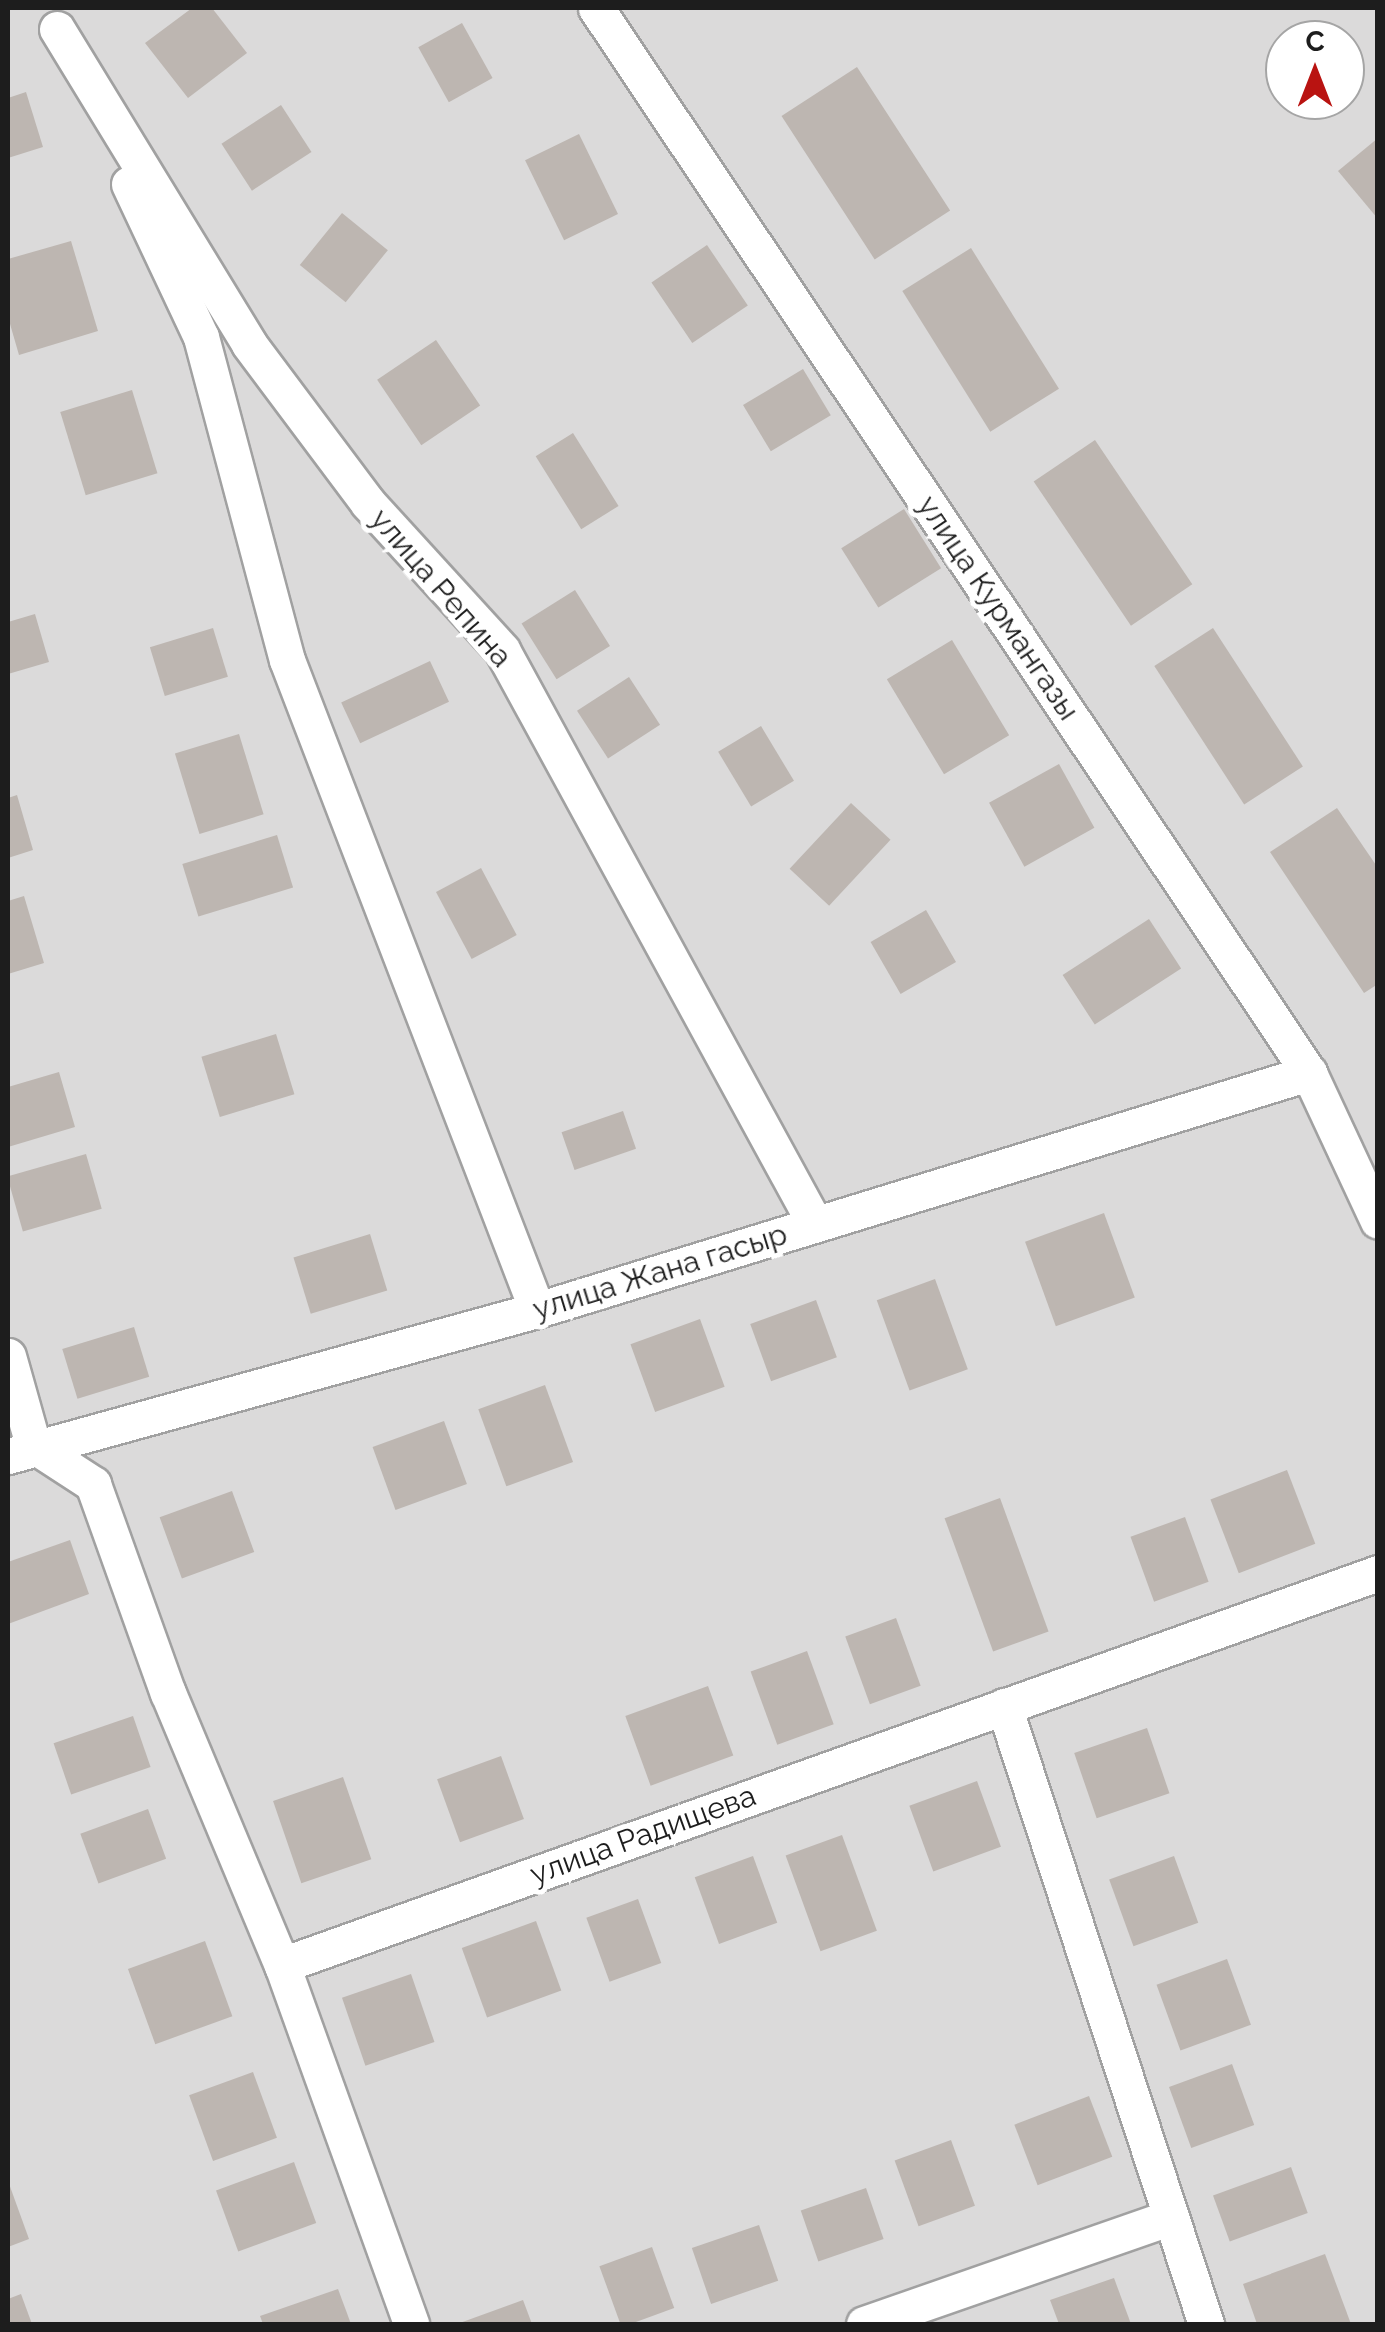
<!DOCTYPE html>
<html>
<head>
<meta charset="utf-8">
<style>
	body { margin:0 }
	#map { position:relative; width:1385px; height:2332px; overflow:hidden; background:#edeae4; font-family:Raleway,sans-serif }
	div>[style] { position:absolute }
	.residential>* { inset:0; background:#dbdada }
	.building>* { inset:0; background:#bdb6b1; transform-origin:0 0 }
	.roads { filter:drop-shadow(2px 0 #a1a1a1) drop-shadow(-2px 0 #a1a1a1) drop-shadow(0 2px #a1a1a1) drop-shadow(0 -2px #a1a1a1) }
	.street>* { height:35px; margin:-17.5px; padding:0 17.5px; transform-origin:17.5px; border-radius:17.5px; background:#fff }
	span { translate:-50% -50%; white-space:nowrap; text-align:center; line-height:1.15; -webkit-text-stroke:10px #fff; paint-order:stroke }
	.street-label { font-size:30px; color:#1d1d1d }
	.frame { position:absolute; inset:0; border:10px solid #1d1d1d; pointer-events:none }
	.north { position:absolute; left:1265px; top:20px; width:100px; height:100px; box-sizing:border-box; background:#fff; border:2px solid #a5a5a5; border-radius:50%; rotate:0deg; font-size:28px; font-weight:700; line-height:40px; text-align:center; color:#1d1d1d }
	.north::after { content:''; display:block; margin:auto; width:35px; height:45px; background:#b91311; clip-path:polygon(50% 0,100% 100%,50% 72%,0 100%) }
</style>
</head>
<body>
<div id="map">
	<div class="residential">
		<i style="clip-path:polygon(evenodd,8px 8px,1377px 8px,1377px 2324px,8px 2324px,8px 8px,1285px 40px,1345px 40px,1345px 100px,1285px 100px,1285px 40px)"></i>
	</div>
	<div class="building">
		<i style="clip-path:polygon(192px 8px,212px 8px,247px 53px,188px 98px,145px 43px)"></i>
		<i style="left:462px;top:23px;width:63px;height:50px;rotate:61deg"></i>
		<i style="left:857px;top:67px;width:171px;height:90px;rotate:57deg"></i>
		<i style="clip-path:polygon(26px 92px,43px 147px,8px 158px,8px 98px)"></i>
		<i style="left:281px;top:105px;width:56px;height:71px;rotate:57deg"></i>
		<i style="left:579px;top:134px;width:89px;height:60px;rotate:64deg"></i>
		<i style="clip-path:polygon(1378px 138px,1378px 219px,1338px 171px)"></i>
		<i style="left:342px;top:213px;width:59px;height:67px;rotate:39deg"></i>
		<i style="clip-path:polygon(71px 241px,98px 331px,19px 355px,8px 317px,8px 259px)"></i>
		<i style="left:707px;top:245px;width:73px;height:67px;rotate:56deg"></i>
		<i style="left:971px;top:248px;width:166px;height:81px;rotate:58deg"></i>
		<i style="left:436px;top:340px;width:79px;height:71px;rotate:56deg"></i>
		<i style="left:803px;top:369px;width:54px;height:70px;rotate:59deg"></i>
		<i style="left:132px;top:390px;width:87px;height:75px;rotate:73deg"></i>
		<i style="left:573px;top:433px;width:86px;height:44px;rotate:58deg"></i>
		<i style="left:1095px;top:440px;width:174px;height:74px;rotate:56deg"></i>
		<i style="left:904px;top:509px;width:70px;height:74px;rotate:58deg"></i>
		<i style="left:575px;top:590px;width:66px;height:63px;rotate:58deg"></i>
		<i style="clip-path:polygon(35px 614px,49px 662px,8px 674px,8px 622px)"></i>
		<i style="left:213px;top:628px;width:51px;height:66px;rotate:73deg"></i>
		<i style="left:1213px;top:628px;width:165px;height:70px;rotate:57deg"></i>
		<i style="left:952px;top:640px;width:111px;height:76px;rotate:59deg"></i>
		<i style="left:430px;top:661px;width:45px;height:98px;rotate:65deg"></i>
		<i style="left:629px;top:677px;width:57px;height:62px;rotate:57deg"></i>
		<i style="left:761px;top:726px;width:64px;height:50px;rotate:59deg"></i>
		<i style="left:239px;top:734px;width:84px;height:67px;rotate:73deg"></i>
		<i style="left:1059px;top:764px;width:73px;height:80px;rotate:61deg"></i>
		<i style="clip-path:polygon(17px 795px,33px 850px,8px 858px,8px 798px)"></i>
		<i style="left:851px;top:803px;width:54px;height:90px;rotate:43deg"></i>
		<i style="clip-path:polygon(1337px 808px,1378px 868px,1378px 984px,1364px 993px,1270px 852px)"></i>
		<i style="left:277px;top:835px;width:55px;height:99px;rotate:73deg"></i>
		<i style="left:481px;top:868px;width:76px;height:51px;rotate:62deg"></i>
		<i style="clip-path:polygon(24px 896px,44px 963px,8px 974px,8px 901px)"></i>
		<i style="left:926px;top:910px;width:60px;height:64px;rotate:60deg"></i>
		<i style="left:1149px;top:919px;width:59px;height:103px;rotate:57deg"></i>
		<i style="left:276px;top:1034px;width:63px;height:78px;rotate:73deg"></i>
		<i style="clip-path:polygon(59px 1072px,75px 1127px,8px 1147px,8px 1087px)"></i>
		<i style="left:623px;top:1111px;width:40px;height:65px;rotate:71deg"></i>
		<i style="left:86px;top:1154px;width:57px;height:82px;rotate:74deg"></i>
		<i style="left:1104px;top:1213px;width:90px;height:84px;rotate:70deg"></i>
		<i style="left:370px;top:1234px;width:59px;height:80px;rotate:73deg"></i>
		<i style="left:935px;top:1279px;width:96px;height:62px;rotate:70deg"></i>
		<i style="left:816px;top:1300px;width:61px;height:70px;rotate:70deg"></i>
		<i style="left:700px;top:1319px;width:72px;height:74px;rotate:70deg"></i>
		<i style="left:134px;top:1327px;width:52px;height:75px;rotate:73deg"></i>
		<i style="left:545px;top:1385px;width:82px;height:71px;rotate:70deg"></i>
		<i style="left:444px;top:1421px;width:67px;height:76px;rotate:70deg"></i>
		<i style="left:1287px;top:1470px;width:79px;height:82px;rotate:69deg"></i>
		<i style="left:232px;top:1491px;width:65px;height:77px;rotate:70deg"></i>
		<i style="left:1000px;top:1498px;width:142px;height:59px;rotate:70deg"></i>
		<i style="left:1185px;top:1517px;width:69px;height:58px;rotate:70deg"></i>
		<i style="clip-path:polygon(70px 1540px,89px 1594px,8px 1624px,8px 1562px)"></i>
		<i style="left:896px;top:1618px;width:72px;height:54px;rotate:70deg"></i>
		<i style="left:807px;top:1651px;width:78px;height:60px;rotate:70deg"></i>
		<i style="left:708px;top:1686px;width:74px;height:88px;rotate:70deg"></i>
		<i style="left:133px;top:1716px;width:54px;height:84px;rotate:71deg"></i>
		<i style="left:1147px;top:1728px;width:69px;height:77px;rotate:71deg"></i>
		<i style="left:501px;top:1756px;width:67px;height:68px;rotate:70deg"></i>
		<i style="left:343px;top:1777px;width:87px;height:74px;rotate:71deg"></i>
		<i style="left:977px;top:1781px;width:70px;height:72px;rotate:70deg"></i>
		<i style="left:148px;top:1809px;width:53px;height:72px;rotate:70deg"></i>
		<i style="left:842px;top:1835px;width:102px;height:60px;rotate:70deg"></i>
		<i style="left:753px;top:1856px;width:71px;height:62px;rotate:70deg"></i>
		<i style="left:1174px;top:1856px;width:71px;height:69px;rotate:70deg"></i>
		<i style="left:638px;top:1899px;width:68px;height:55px;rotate:70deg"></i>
		<i style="left:536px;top:1921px;width:74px;height:79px;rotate:70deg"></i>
		<i style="left:205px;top:1941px;width:80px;height:82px;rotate:70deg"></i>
		<i style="left:1227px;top:1959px;width:70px;height:75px;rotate:70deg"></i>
		<i style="left:411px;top:1974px;width:72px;height:73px;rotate:71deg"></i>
		<i style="left:1232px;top:2064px;width:65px;height:67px;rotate:70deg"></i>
		<i style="left:253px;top:2072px;width:70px;height:68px;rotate:70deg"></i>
		<i style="left:1089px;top:2096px;width:65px;height:80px;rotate:69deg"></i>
		<i style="left:951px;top:2140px;width:70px;height:60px;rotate:70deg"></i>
		<i style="left:294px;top:2162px;width:65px;height:83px;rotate:70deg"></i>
		<i style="left:1291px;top:2167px;width:49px;height:83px;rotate:70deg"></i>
		<i style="clip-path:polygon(8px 2181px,29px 2239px,8px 2247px)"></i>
		<i style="left:866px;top:2188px;width:54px;height:69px;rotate:71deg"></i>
		<i style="left:759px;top:2225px;width:59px;height:71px;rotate:71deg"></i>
		<i style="left:652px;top:2247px;width:65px;height:56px;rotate:70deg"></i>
		<i style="clip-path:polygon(1325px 2254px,1351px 2324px,1257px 2324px,1243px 2284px)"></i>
		<i style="clip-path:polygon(1114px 2278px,1131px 2324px,1059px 2324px,1050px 2300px)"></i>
		<i style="clip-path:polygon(338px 2289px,351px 2324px,263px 2324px,260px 2316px)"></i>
		<i style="clip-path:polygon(21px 2294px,32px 2324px,8px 2324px,8px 2299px)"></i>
		<i style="clip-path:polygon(523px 2300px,532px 2324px,457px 2324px)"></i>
	</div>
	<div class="roads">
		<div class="street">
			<i style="left:596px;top:8px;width:1282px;rotate:56.2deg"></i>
			<i style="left:1309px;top:1073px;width:163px;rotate:65deg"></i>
			<i style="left:57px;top:29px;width:369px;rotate:58.6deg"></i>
			<i style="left:249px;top:344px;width:199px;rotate:53.2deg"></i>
			<i style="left:368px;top:503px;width:199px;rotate:47.6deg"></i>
			<i style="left:502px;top:650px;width:654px;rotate:61.4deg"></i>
			<i style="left:129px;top:184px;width:169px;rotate:64.8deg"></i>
			<i style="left:201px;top:337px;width:334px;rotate:75.1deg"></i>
			<i style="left:287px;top:660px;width:696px;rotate:68.96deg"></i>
			<i style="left:8px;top:1356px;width:92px;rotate:74.3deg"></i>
			<i style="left:33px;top:1445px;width:72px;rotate:33deg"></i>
			<i style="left:93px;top:1484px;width:222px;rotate:70.3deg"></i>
			<i style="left:168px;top:1693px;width:295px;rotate:67.3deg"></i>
			<i style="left:282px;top:1965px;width:381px;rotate:70.2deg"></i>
			<i style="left:8px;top:1456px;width:549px;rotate:-15.43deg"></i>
			<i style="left:537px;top:1310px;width:808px;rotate:-17.07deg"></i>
			<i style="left:1004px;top:1706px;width:650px;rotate:71.9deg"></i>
			<i style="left:282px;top:1965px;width:1164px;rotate:-19.68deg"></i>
			<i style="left:864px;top:2324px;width:325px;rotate:-19.2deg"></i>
		</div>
	</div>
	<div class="street-label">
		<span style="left:441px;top:588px;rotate:49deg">улица Репина</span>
		<span style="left:998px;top:608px;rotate:56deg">улица Курмангазы</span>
		<span style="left:660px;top:1272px;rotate:-17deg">улица Жана гасыр</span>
		<span style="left:643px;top:1835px;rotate:-20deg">улица Радищева</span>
	</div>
	<div class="frame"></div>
	<div class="north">С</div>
</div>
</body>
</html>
